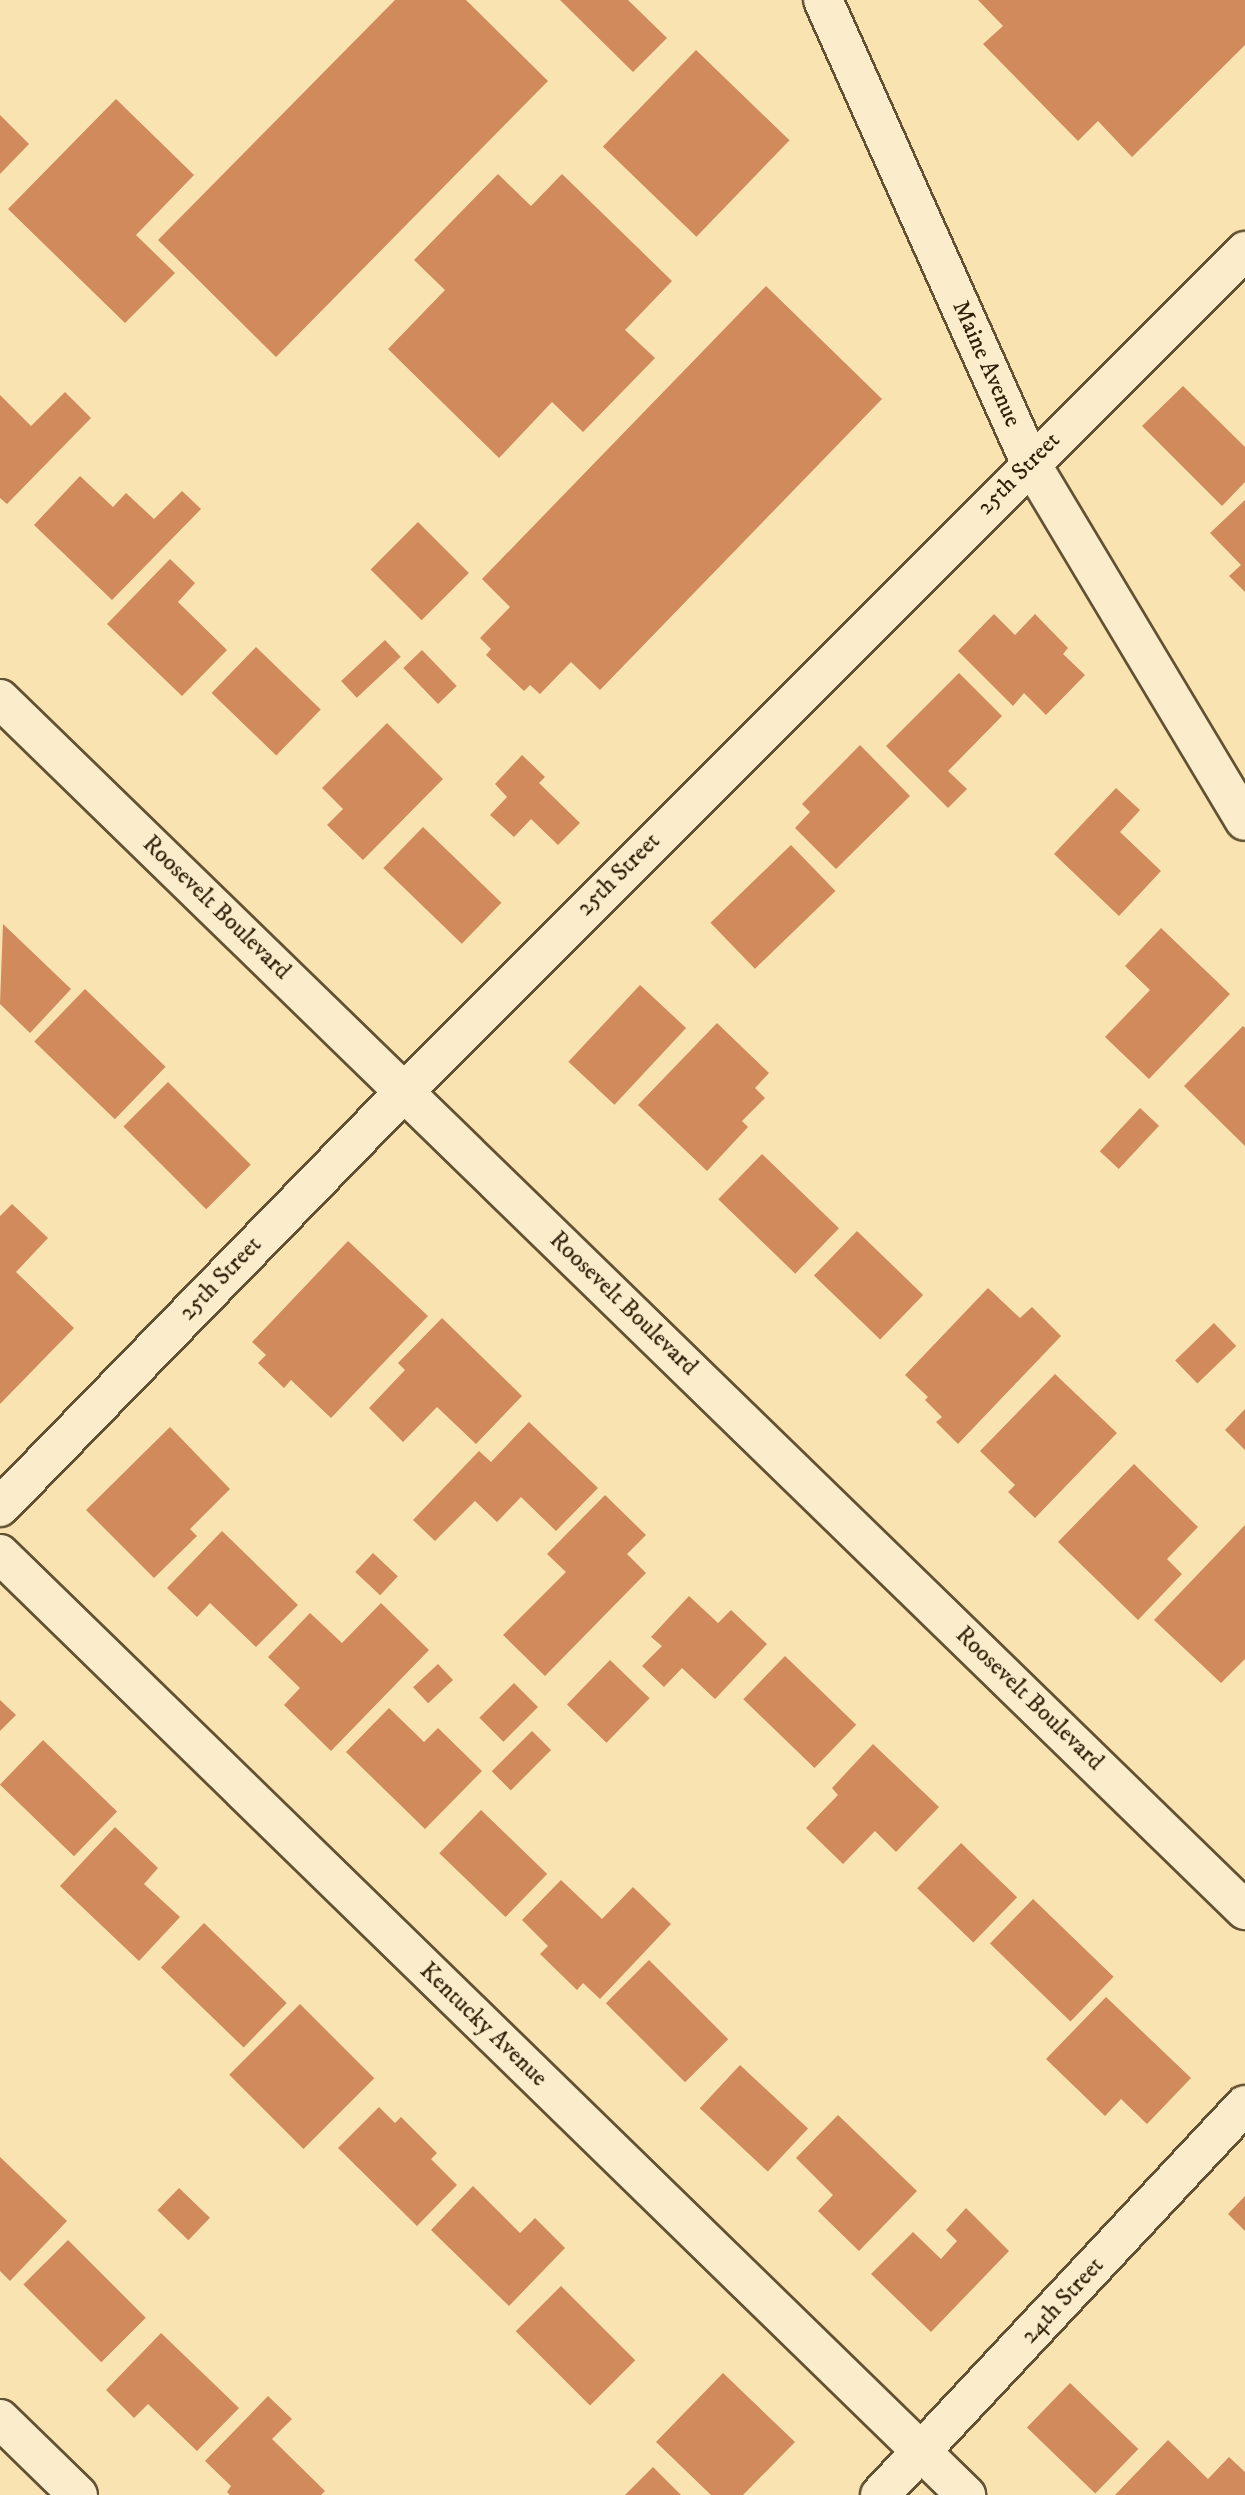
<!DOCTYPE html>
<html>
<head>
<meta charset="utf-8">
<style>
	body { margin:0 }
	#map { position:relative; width:1245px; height:2495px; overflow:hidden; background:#f9e3b1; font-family:"IM FELL DW Pica",serif }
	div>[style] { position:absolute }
	.building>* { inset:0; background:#d08a5c; transform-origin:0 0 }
	.roads { filter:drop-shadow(2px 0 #625132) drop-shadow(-2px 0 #625132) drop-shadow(0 2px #625132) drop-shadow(0 -2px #625132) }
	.minor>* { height:38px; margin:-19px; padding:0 19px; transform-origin:19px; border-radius:19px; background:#fbedcc }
	.tertiary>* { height:38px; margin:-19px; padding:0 19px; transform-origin:19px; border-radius:19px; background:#fbedcc }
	span { translate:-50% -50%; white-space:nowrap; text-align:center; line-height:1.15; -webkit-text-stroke:7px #fbedcc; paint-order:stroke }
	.street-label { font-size:24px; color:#302008 }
</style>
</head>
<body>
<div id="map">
	<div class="building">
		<i style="clip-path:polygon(395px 0,466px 0,548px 81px,276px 357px,158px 240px)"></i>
		<i style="clip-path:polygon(560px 0,628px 0,667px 38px,633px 72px)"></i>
		<i style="clip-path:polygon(978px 0,1245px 0,1245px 45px,1132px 157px,1098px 121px,1078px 141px,983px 44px,1003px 26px)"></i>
		<i style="left:696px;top:50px;width:130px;height:134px;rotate:44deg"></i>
		<i style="clip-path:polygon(116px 99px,194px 175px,136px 235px,175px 273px,125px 323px,8px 209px)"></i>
		<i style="clip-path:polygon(0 115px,29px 144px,0 174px)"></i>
		<i style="clip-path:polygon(498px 174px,531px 206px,562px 174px,672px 281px,625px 330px,655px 358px,583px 432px,552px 402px,499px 458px,388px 349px,445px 290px,414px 260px)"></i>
		<i style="clip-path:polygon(766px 286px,882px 399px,600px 690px,571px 662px,540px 694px,530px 685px,524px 691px,486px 655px,491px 649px,480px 638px,510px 607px,482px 579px)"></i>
		<i style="clip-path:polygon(1183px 386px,1245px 447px,1245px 482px,1222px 506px,1142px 426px)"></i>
		<i style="clip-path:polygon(65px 392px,91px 418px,7px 504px,0 498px,0 395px,31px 426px)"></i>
		<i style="clip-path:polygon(80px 476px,113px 507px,126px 493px,154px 519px,182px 491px,201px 509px,112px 600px,34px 525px)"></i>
		<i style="clip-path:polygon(1245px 500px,1245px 592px,1229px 576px,1241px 565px,1210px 533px)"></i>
		<i style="left:418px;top:522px;width:72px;height:67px;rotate:45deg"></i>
		<i style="clip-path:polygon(170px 559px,195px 583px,178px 602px,227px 650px,182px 696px,107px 624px)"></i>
		<i style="clip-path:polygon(994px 614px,1015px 635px,1035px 614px,1068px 648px,1063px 654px,1085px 675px,1046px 715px,1024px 693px,1013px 706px,958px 651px)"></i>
		<i style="left:385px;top:640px;width:23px;height:60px;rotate:47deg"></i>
		<i style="left:256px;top:647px;width:90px;height:64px;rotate:44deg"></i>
		<i style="left:422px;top:650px;width:50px;height:26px;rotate:46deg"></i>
		<i style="clip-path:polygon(959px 673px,1002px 716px,948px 771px,967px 789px,948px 808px,886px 746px)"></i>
		<i style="clip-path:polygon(387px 723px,443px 779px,363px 860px,327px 825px,343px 809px,322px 788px)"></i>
		<i style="clip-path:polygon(860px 745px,910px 796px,836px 869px,795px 828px,810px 812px,802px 804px)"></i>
		<i style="clip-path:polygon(522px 755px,545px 777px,539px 783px,580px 823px,558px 845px,531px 819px,514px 837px,490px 815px,507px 797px,495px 784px)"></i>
		<i style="clip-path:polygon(1116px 788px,1140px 810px,1120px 832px,1161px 871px,1119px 916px,1054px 854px)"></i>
		<i style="left:423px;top:827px;width:109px;height:57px;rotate:44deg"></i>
		<i style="left:791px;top:845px;width:64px;height:112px;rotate:46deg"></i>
		<i style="clip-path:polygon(3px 924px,71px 989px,30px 1033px,0 1004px)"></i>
		<i style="clip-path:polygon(1161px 928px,1230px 994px,1149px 1079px,1105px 1037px,1150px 990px,1125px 966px)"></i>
		<i style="left:640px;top:985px;width:63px;height:105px;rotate:43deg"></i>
		<i style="left:85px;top:989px;width:112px;height:73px;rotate:44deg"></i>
		<i style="clip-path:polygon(717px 1023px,769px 1073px,755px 1088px,765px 1098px,742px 1121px,748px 1127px,707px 1171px,638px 1105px)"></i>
		<i style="clip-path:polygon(1243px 1026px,1245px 1028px,1245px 1146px,1184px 1086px)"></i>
		<i style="left:168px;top:1082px;width:117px;height:63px;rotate:45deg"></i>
		<i style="left:1140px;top:1108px;width:26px;height:59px;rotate:43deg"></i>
		<i style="left:762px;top:1154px;width:107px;height:63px;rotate:44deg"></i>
		<i style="clip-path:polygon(12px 1204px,48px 1238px,16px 1272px,74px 1328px,0 1404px,0 1216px)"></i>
		<i style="left:857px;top:1231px;width:92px;height:62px;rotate:44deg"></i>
		<i style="clip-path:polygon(348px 1241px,428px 1316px,331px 1418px,291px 1380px,284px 1388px,258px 1363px,266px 1355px,252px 1342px)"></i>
		<i style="clip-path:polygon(988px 1288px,1020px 1318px,1032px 1307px,1061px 1336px,958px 1444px,936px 1422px,942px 1417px,925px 1400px,928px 1397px,905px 1375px)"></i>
		<i style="clip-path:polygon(442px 1318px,522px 1396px,476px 1444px,437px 1407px,403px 1442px,369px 1408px,405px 1370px,398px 1363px)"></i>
		<i style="left:1214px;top:1323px;width:32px;height:54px;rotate:46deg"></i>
		<i style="clip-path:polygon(1055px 1374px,1117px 1433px,1035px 1518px,1008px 1492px,1015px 1485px,980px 1451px)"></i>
		<i style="clip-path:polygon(1245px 1409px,1245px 1450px,1225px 1430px)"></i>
		<i style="clip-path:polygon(529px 1422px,598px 1488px,556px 1531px,521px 1497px,497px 1522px,475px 1501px,435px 1541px,413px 1520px,479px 1451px,491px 1462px)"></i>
		<i style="clip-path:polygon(170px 1427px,230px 1489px,190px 1529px,197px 1536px,154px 1578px,86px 1510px)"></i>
		<i style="clip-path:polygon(1134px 1464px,1198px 1527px,1167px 1559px,1182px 1574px,1138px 1620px,1058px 1542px)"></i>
		<i style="clip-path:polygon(605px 1495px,646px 1535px,627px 1554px,646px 1573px,545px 1676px,503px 1635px,566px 1572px,547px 1554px)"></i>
		<i style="clip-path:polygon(1245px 1525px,1245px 1659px,1221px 1683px,1154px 1620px)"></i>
		<i style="clip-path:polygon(222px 1531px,298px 1605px,256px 1647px,210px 1603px,197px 1617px,167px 1588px)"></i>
		<i style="left:373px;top:1553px;width:34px;height:26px;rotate:43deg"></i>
		<i style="clip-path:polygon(689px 1596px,718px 1623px,731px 1610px,767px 1644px,715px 1699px,682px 1668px,664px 1687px,642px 1666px,662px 1646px,651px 1637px)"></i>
		<i style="clip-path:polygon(381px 1603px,429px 1650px,331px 1751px,284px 1705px,300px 1688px,268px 1657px,310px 1613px,342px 1643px)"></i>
		<i style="left:785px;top:1656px;width:99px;height:60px;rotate:44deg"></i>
		<i style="left:610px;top:1660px;width:55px;height:62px;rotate:44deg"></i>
		<i style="left:438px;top:1664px;width:22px;height:34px;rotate:47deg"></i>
		<i style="left:514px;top:1683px;width:34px;height:49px;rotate:45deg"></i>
		<i style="clip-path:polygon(0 1700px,16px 1715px,0 1731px)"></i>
		<i style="clip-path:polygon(389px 1708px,424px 1742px,438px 1728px,482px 1771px,425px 1829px,346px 1752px)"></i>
		<i style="left:532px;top:1731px;width:27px;height:57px;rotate:45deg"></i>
		<i style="left:43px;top:1740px;width:103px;height:62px;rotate:44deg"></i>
		<i style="clip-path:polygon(873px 1744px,939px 1807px,896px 1852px,875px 1831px,843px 1864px,806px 1828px,838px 1795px,832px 1788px)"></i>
		<i style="left:481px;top:1810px;width:92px;height:60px;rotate:44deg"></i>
		<i style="clip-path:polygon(115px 1827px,158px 1868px,144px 1884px,180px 1917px,139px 1961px,60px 1886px)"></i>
		<i style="left:961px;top:1843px;width:78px;height:63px;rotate:44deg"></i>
		<i style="clip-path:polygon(561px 1880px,602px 1919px,633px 1887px,671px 1924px,600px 1999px,583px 1983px,577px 1990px,540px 1954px,548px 1946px,522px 1920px)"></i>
		<i style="left:1033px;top:1899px;width:112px;height:62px;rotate:44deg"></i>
		<i style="left:204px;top:1923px;width:115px;height:62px;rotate:44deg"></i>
		<i style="left:649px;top:1960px;width:112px;height:61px;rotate:45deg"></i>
		<i style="clip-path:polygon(1106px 1997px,1191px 2078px,1147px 2124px,1121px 2099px,1105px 2116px,1046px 2059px)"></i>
		<i style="left:300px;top:2004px;width:105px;height:100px;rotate:45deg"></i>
		<i style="left:740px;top:2065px;width:93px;height:59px;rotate:43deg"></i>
		<i style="clip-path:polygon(379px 2107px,395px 2123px,401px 2117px,437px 2153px,431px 2159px,457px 2185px,417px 2226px,338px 2148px)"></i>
		<i style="clip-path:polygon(838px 2115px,917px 2191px,859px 2251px,818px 2211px,833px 2195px,796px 2158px)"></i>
		<i style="clip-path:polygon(0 2157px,67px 2221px,10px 2281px,0 2271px)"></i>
		<i style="clip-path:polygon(473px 2186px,520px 2233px,535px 2218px,565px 2248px,509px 2306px,431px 2230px)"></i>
		<i style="left:179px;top:2188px;width:43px;height:31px;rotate:44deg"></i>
		<i style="clip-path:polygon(1245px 2196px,1245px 2231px,1228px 2214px)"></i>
		<i style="clip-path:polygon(966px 2208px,1009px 2251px,931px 2332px,871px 2274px,913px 2232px,941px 2259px,957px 2241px,946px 2230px)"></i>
		<i style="left:68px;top:2240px;width:110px;height:63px;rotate:45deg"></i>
		<i style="left:561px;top:2286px;width:105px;height:64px;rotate:45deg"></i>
		<i style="clip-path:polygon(161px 2333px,239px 2408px,197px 2451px,148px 2404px,134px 2418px,106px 2390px)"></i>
		<i style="clip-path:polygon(723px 2373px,795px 2442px,743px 2495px,711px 2495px,656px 2442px)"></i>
		<i style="left:1070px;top:2383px;width:95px;height:62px;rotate:44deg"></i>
		<i style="clip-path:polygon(268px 2396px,292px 2419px,272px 2439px,325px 2491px,321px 2495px,230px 2495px,227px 2492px,231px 2486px,205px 2461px)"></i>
		<i style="clip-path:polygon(1168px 2440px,1208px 2479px,1229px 2457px,1245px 2472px,1245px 2495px,1115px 2495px)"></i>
		<i style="clip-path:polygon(653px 2467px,681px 2495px,625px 2495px)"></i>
	</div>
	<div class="roads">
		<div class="minor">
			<i style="left:823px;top:0;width:506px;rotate:65.87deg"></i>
			<i style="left:1030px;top:462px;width:418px;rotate:59.1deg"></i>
			<i style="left:0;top:1507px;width:581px;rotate:-45.77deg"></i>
			<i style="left:405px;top:1091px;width:1188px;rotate:-45deg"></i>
			<i style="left:0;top:1554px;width:1349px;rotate:44.25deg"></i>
			<i style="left:0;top:2419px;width:109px;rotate:44.3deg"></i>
			<i style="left:880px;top:2495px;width:534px;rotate:-46.9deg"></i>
		</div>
		<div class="tertiary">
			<i style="left:0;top:699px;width:1737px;rotate:44.21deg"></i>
		</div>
	</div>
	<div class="street-label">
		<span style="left:986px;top:364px;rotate:66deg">Maine Avenue</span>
		<span style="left:1019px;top:474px;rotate:-45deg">25th Street</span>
		<span style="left:619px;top:875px;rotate:-45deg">25th Street</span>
		<span style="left:216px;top:908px;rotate:44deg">Roosevelt Boulevard</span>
		<span style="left:221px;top:1279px;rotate:-46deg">25th Street</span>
		<span style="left:623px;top:1304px;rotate:44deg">Roosevelt Boulevard</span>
		<span style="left:1029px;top:1699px;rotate:44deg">Roosevelt Boulevard</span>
		<span style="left:483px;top:2025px;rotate:44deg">Kentucky Avenue</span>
		<span style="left:1063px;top:2301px;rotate:-47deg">24th Street</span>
	</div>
</div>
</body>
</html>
